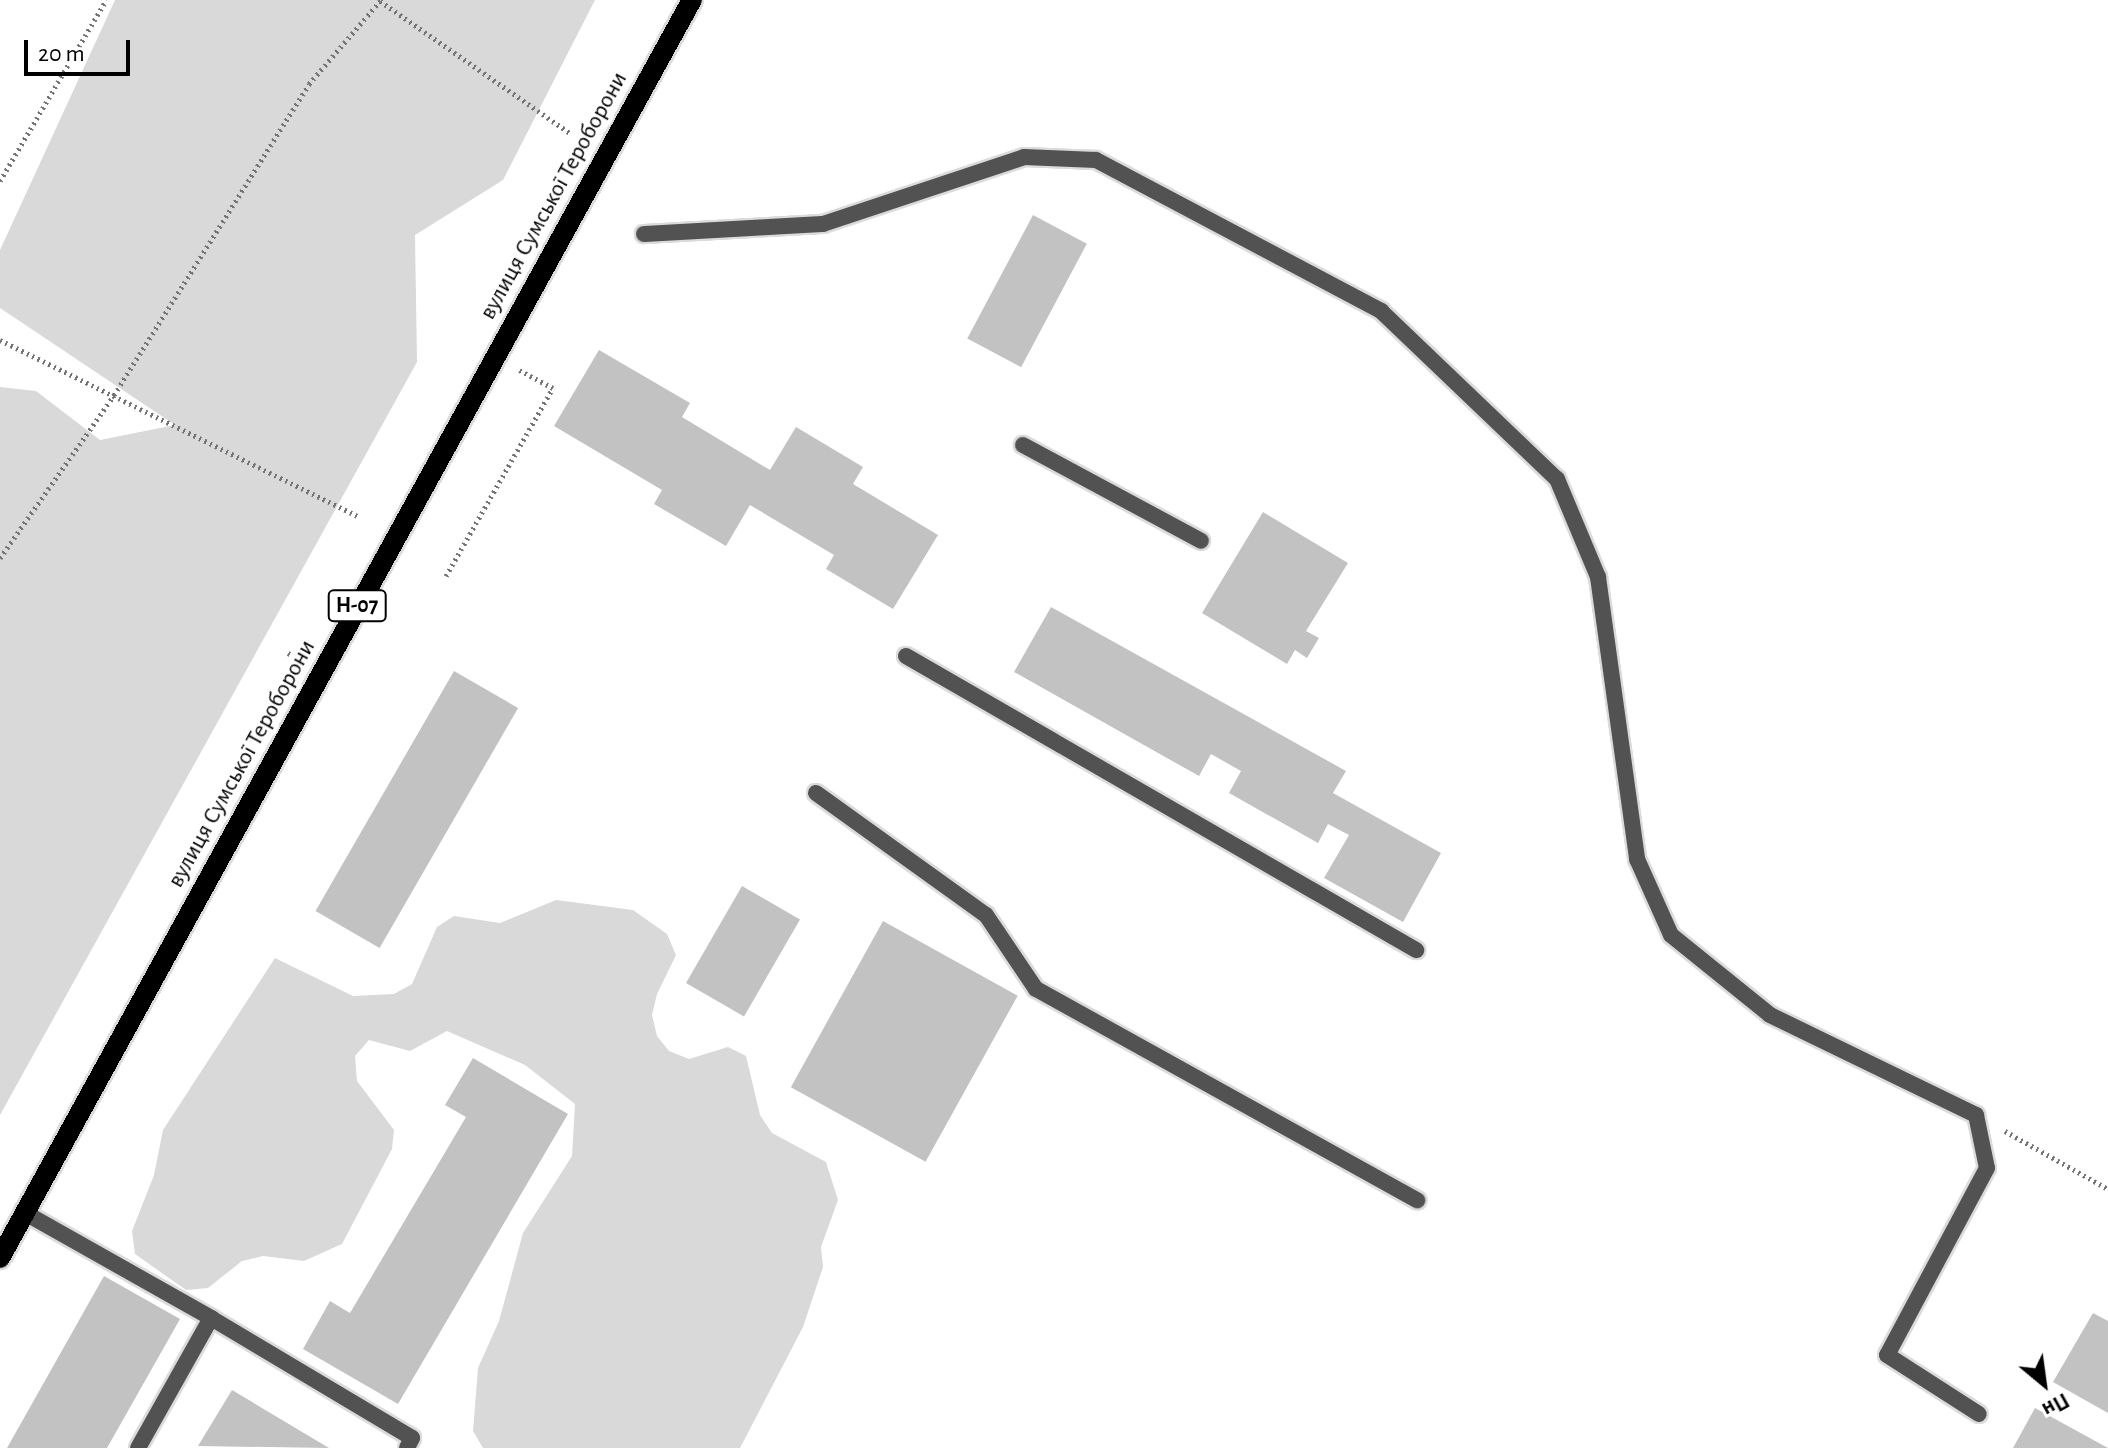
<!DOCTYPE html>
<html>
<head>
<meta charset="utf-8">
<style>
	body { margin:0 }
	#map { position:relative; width:2108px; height:1448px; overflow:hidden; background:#fff; font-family:"Alegreya Sans",sans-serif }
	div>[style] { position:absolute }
	.green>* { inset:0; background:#d9d9d9 }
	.building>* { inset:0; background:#c2c2c2; transform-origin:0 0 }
	.path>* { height:5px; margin-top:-2.5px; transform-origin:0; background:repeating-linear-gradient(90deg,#747474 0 2px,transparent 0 6px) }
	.roads { filter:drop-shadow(2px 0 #dbdbdb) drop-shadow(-2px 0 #dbdbdb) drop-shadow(0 2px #dbdbdb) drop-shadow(0 -2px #dbdbdb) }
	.service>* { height:16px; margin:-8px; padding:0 8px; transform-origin:8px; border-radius:8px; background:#525252 }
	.primary>* { height:20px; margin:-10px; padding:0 10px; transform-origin:10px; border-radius:10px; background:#000 }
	span { translate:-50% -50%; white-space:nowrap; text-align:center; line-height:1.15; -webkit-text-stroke:8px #fff; paint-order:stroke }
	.shield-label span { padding:2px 6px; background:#fff; border:2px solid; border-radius:6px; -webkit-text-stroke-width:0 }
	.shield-label { font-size:22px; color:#000; font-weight:700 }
	.street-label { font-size:24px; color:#000 }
	.north { position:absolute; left:2004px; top:1344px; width:80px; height:80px; -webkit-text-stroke:6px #fff; paint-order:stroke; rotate:151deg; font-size:22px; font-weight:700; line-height:32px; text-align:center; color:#000 }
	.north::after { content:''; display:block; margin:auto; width:28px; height:36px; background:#000; clip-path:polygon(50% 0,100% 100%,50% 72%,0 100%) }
	.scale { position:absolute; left:24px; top:40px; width:106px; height:36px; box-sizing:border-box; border:4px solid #000; border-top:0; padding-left:10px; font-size:24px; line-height:28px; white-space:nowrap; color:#000; -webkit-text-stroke:6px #fff; paint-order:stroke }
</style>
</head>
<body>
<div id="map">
	<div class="green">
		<i style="clip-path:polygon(115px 0,595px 0,503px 180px,415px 235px,417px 362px,0 1115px,0 387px,36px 391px,100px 440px,175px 425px,0 308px,0 250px)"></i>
		<i style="clip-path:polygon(556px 900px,633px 910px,667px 934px,676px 955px,657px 994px,652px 1015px,657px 1036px,669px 1051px,689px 1059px,728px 1047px,746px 1056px,760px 1115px,772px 1133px,826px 1162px,838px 1200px,821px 1247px,823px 1267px,803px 1327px,740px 1448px,483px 1448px,473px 1431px,478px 1368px,499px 1321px,523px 1233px,572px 1156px,575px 1104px,525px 1065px,447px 1031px,410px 1051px,369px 1040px,355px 1056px,357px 1081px,394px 1130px,392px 1149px,342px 1244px,304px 1261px,263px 1256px,242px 1261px,208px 1288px,186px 1290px,135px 1254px,132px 1231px,154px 1175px,163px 1130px,275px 958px,353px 996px,394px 994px,412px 984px,437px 927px,454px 916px,500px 923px)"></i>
	</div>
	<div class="building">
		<i style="left:1033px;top:215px;width:61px;height:140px;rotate:28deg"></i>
		<i style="clip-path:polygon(599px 350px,690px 403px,682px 417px,770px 470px,796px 427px,863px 467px,853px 484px,938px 535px,893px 609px,826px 569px,834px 555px,750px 505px,726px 546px,654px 504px,662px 490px,554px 426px)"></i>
		<i style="clip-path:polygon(1263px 512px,1348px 563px,1306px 631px,1319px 638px,1307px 658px,1295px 650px,1287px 664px,1202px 613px)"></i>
		<i style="clip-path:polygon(1051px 607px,1346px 771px,1333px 793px,1441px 853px,1403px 922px,1324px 878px,1349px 835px,1328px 824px,1318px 843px,1229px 793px,1241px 771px,1211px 754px,1199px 776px,1014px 672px)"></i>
		<i style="left:454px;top:671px;width:74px;height:277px;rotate:30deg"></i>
		<i style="left:742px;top:886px;width:67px;height:112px;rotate:30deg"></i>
		<i style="left:883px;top:921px;width:154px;height:190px;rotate:29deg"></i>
		<i style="clip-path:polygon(473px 1058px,568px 1114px,398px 1404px,303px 1349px,330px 1301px,350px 1313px,466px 1117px,445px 1105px)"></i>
		<i style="clip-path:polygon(104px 1276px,180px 1319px,107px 1448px,7px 1448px)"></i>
		<i style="clip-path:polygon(2093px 1313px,2108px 1321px,2108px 1413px,2053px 1382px)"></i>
		<i style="clip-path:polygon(232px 1390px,329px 1448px,198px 1446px)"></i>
		<i style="clip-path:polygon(2035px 1408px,2108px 1448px,2013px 1448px)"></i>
	</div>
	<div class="path">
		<i style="left:380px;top:1px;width:231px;rotate:34.8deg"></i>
		<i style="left:0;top:181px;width:210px;rotate:-59.6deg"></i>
		<i style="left:0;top:340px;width:398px;rotate:26.2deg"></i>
		<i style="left:0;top:558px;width:199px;rotate:-55deg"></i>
		<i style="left:114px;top:395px;width:367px;rotate:-57.9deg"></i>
		<i style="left:309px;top:84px;width:111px;rotate:-49.4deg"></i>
		<i style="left:446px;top:576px;width:216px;rotate:-60.4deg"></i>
		<i style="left:553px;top:388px;width:38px;rotate:-152deg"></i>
		<i style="left:288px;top:653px;width:15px;rotate:28deg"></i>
		<i style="left:2005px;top:1131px;width:118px;rotate:29.4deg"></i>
	</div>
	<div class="roads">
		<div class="service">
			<i style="left:644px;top:234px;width:179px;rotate:-3.2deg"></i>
			<i style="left:823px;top:224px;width:212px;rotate:-18.4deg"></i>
			<i style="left:1024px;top:157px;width:72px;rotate:2.4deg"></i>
			<i style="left:1096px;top:160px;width:323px;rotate:27.9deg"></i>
			<i style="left:1381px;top:311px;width:243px;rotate:43.7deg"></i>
			<i style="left:1557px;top:479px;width:106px;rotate:67.3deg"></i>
			<i style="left:1598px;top:577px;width:285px;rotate:82.1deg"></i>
			<i style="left:1637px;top:859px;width:83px;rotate:65.9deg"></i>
			<i style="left:1671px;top:935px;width:127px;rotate:38.9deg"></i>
			<i style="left:1770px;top:1015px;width:229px;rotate:25.9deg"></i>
			<i style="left:1976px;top:1115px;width:54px;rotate:78.3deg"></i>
			<i style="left:1987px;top:1168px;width:212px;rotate:118.1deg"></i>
			<i style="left:1887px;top:1355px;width:109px;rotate:32.7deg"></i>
			<i style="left:1023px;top:445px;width:202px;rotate:28.3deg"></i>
			<i style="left:906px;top:656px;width:589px;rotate:29.96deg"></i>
			<i style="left:816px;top:793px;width:209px;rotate:35.7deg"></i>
			<i style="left:986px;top:915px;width:89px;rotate:56deg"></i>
			<i style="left:1036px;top:989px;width:436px;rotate:29deg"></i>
			<i style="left:25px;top:1213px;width:214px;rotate:29.4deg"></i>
			<i style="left:211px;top:1318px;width:149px;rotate:119.3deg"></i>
			<i style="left:211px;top:1318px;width:234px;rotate:30.8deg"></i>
			<i style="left:412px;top:1438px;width:11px;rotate:117deg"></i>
		</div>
		<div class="primary">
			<i style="left:0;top:1258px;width:1436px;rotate:-61.19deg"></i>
		</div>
	</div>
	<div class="shield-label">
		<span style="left:357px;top:606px">Н-07</span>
	</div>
	<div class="street-label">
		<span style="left:554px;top:196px;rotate:-61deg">вулиця Сумської Тероборони</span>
		<span style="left:242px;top:764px;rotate:-61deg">вулиця Сумської Тероборони</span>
	</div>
	<div class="north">Пн</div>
	<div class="scale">20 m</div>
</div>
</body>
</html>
